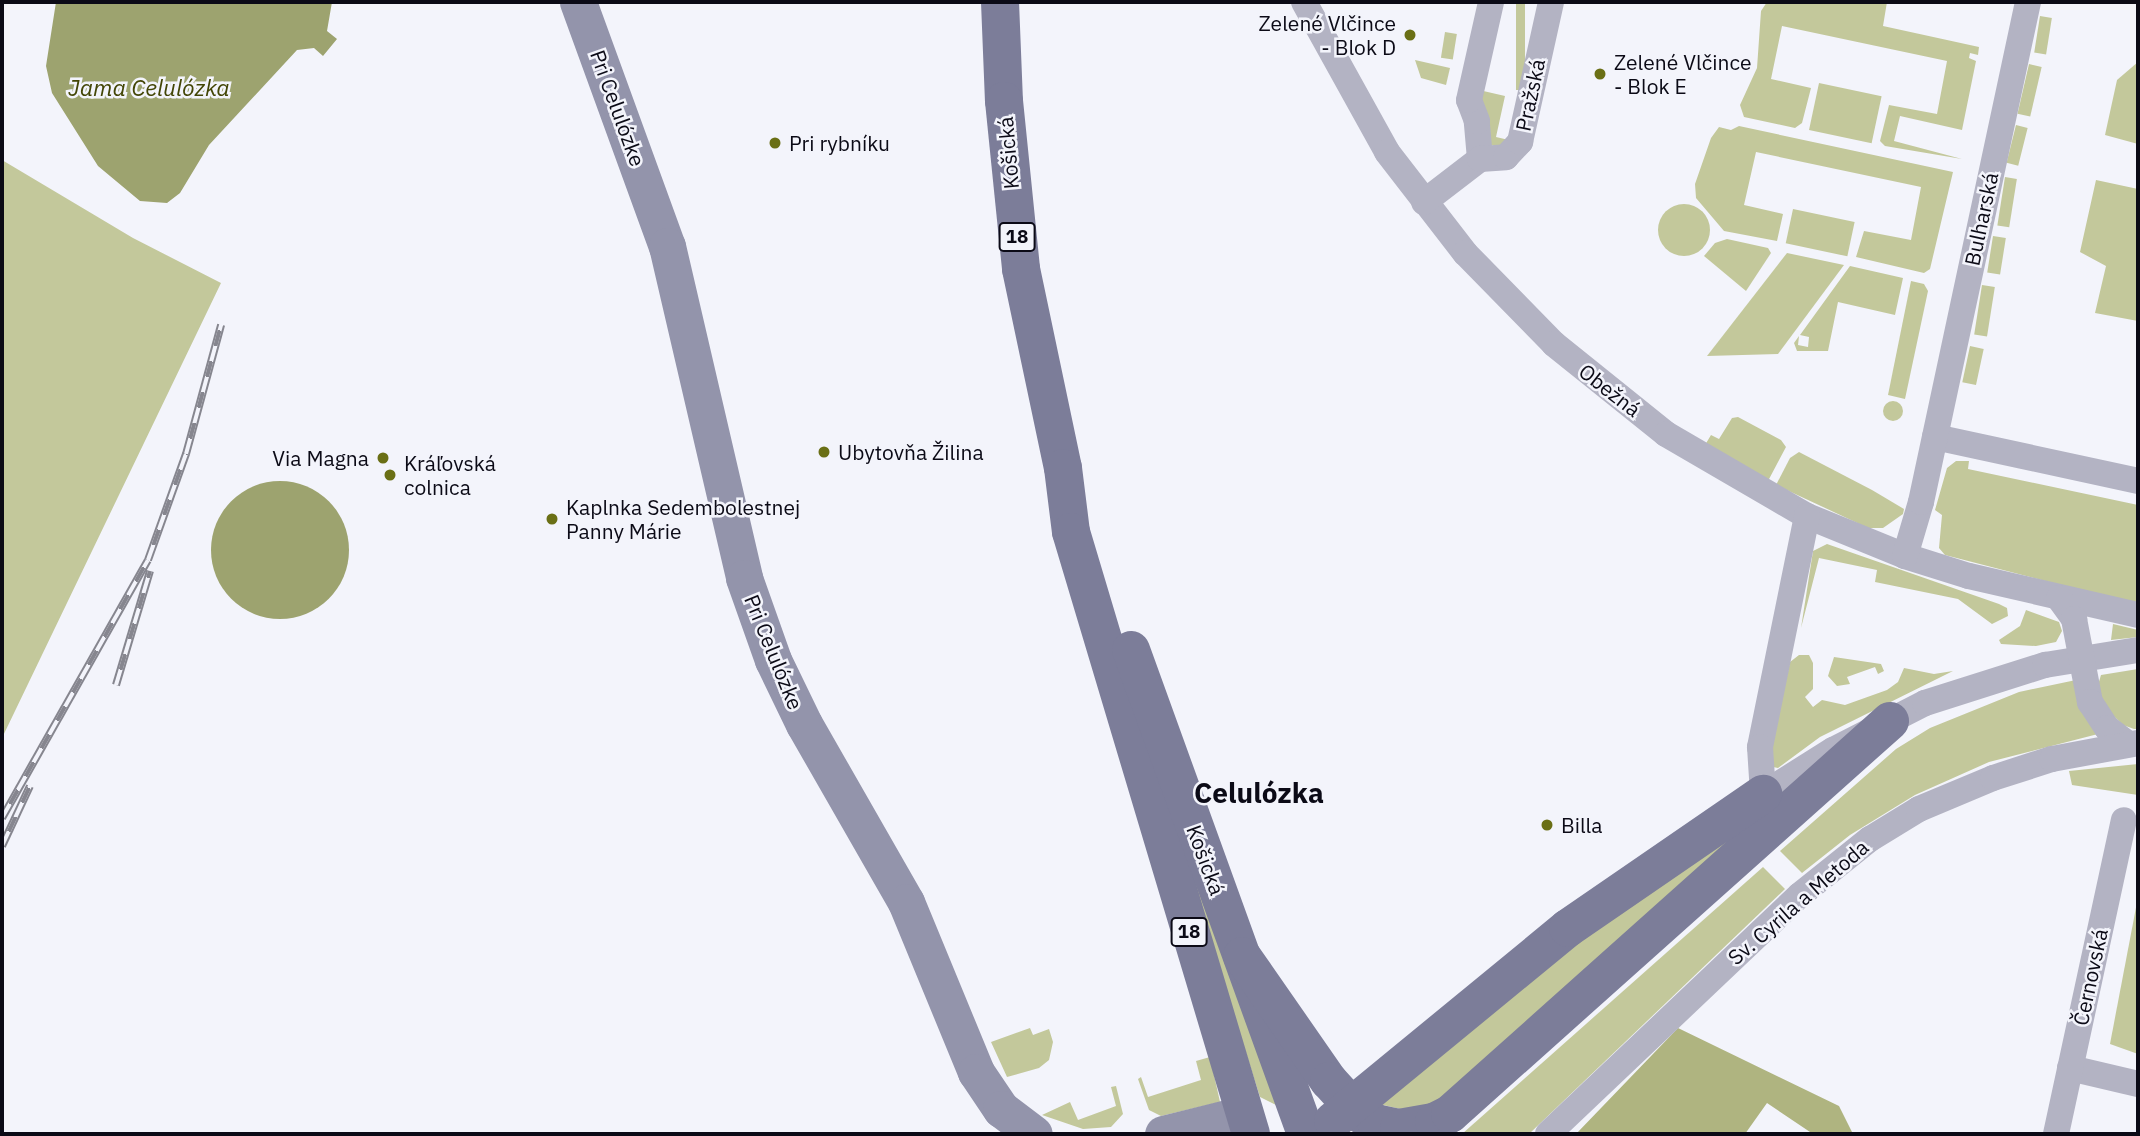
<!DOCTYPE html>
<html>
<head>
<meta charset="utf-8">
<style>
	body { margin:0 }
	#map { position:relative; width:2140px; height:1136px; overflow:hidden; background:#f3f4fb; font-family:"IBM Plex Sans",sans-serif }
	div>[style] { position:absolute }
	.green>* { inset:0; background:#c3c89b; transform-origin:0 0 }
	.round { border-radius:50% }
	.forest>* { inset:0; background:#afb480 }
	.water>* { inset:0; background:#9da36f }
	.street>* { height:26px; margin:-13px; padding:0 13px; transform-origin:13px; border-radius:13px; background:#b3b3c3 }
	.secondary>* { height:37px; margin:-18.5px; padding:0 18.5px; transform-origin:18.5px; border-radius:18.5px; background:#9394ab }
	.primary>* { height:38px; margin:-19px; padding:0 19px; transform-origin:19px; border-radius:19px; background:#7c7d99 }
	.rail>* { height:8px; margin-top:-4px; transform-origin:0; background:repeating-linear-gradient(90deg,#f3f4fb 0 16px,#86868f 0 32px); box-sizing:border-box; border-block:2px solid #86868f }
	.dots>* { width:19px; height:19px; translate:-50% -50%; box-sizing:border-box; border:4px solid #f3f4fb; border-radius:50% }
	span { translate:-50% -50%; white-space:nowrap; text-align:center; line-height:1.15; -webkit-text-stroke:5px #f3f4fb; paint-order:stroke }
	.shield-label span { padding:2px 5px; background:#f3f4fb; border:2px solid; border-radius:5px; -webkit-text-stroke-width:0 }
	.shield-label { font-size:19px; color:#0b0a16; font-weight:700 }
	.poi-label { font-size:21px; color:#0b0a16 }
	.right { translate:-100% -50%; text-align:right }
	.left { translate:0 -50%; text-align:left }
	.street-label { font-size:21px; color:#0b0a16 }
	.water-label { font-size:23px; color:#434606; font-style:italic }
	.district-label { font-size:28px; color:#0b0a16; font-weight:700 }
	.frame { position:absolute; inset:0; border:4px solid #0b0a16; pointer-events:none }
</style>
</head>
<body>
<div id="map">
	<div class="green">
		<i style="left:1516px;top:2px;width:9px;height:88px"></i>
		<i style="clip-path:polygon(1767px 2px,1887px 2px,1883px 26px,1979px 47px,1978px 55px,1970px 53px,1969px 58px,1976px 61px,1962px 130px,1900px 116px,1894px 141px,1962px 159px,1885px 146px,1880px 141px,1889px 105px,1937px 114px,1947px 61px,1782px 26px,1771px 79px,1811px 88px,1802px 123px,1795px 128px,1744px 117px,1740px 105px,1757px 68px,1761px 11px)"></i>
		<i style="left:2040px;top:16px;width:12px;height:37px;rotate:9deg"></i>
		<i style="left:1445px;top:32px;width:12px;height:26px;rotate:9deg"></i>
		<i style="clip-path:polygon(1415px 60px,1450px 68px,1446px 85px,1421px 78px)"></i>
		<i style="clip-path:polygon(2138px 62px,2138px 144px,2105px 135px,2117px 80px)"></i>
		<i style="left:2029px;top:64px;width:13px;height:51px;rotate:13deg"></i>
		<i style="left:1819px;top:83px;width:64px;height:48px;rotate:12deg"></i>
		<i style="clip-path:polygon(1479px 90px,1505px 96px,1496px 137px,1513px 141px,1498px 146px,1485px 144px)"></i>
		<i style="left:2016px;top:125px;width:12px;height:39px;rotate:14deg"></i>
		<i style="clip-path:polygon(1739px 126px,1953px 172px,1930px 269px,1924px 273px,1856px 257px,1864px 231px,1911px 240px,1921px 187px,1756px 152px,1744px 205px,1783px 214px,1777px 241px,1724px 231px,1696px 198px,1695px 184px,1711px 138px,1719px 127px,1731px 130px)"></i>
		<i style="clip-path:polygon(2px 160px,133px 238px,221px 283px,2px 738px)"></i>
		<i style="left:2005px;top:177px;width:12px;height:49px;rotate:9deg"></i>
		<i style="clip-path:polygon(2096px 180px,2138px 189px,2138px 321px,2095px 313px,2106px 266px,2080px 252px)"></i>
		<i class="round" style="left:1658px;top:204px;width:52px;height:52px"></i>
		<i style="left:1793px;top:209px;width:63px;height:35px;rotate:12deg"></i>
		<i style="left:1993px;top:236px;width:13px;height:37px;rotate:9deg"></i>
		<i style="clip-path:polygon(1727px 239px,1768px 248px,1771px 253px,1746px 291px,1704px 256px,1715px 243px)"></i>
		<i style="clip-path:polygon(1787px 253px,1844px 265px,1778px 354px,1707px 356px)"></i>
		<i style="clip-path:polygon(1850px 266px,1903px 278px,1895px 315px,1838px 302px,1828px 351px,1797px 351px,1794px 343px,1799px 336px,1798px 345px,1808px 347px,1809px 337px,1800px 335px)"></i>
		<i style="clip-path:polygon(1911px 281px,1924px 284px,1928px 291px,1905px 399px,1888px 395px)"></i>
		<i style="left:1982px;top:285px;width:13px;height:50px;rotate:9deg"></i>
		<i style="left:1970px;top:346px;width:14px;height:37px;rotate:12deg"></i>
		<i class="round" style="left:1883px;top:401px;width:20px;height:20px"></i>
		<i style="clip-path:polygon(1738px 417px,1781px 440px,1786px 447px,1768px 481px,1705px 445px,1711px 435px,1719px 439px,1732px 418px)"></i>
		<i style="clip-path:polygon(1799px 452px,1872px 490px,1904px 509px,1903px 514px,1883px 528px,1868px 528px,1776px 485px,1790px 458px)"></i>
		<i style="clip-path:polygon(1956px 461px,1969px 461px,1968px 469px,2138px 505px,2138px 605px,1945px 555px,1939px 548px,1942px 515px,1935px 510px,1947px 468px)"></i>
		<i style="clip-path:polygon(1827px 544px,1999px 604px,2007px 608px,2008px 616px,1992px 624px,1958px 599px,1875px 582px,1877px 570px,1819px 558px,1801px 628px,1813px 551px)"></i>
		<i style="clip-path:polygon(2026px 610px,2059px 622px,2062px 631px,2056px 642px,2036px 646px,2001px 644px,1999px 640px,2020px 626px)"></i>
		<i style="clip-path:polygon(2113px 624px,2138px 630px,2138px 637px,2111px 640px)"></i>
		<i style="clip-path:polygon(1799px 655px,1809px 655px,1813px 663px,1813px 689px,1805px 697px,1813px 707px,1822px 700px,1845px 705px,1887px 690px,1898px 682px,1904px 668px,1934px 674px,1953px 671px,1820px 737px,1778px 768px,1773px 767px,1772px 746px,1790px 662px)"></i>
		<i style="clip-path:polygon(1834px 657px,1881px 664px,1884px 671px,1878px 674px,1875px 667px,1847px 677px,1850px 684px,1837px 686px,1828px 676px)"></i>
		<i style="clip-path:polygon(2138px 669px,2138px 729px,2134px 729px,2123px 725px,2104px 707px,2098px 685px,2101px 675px)"></i>
		<i style="clip-path:polygon(2076px 680px,2098px 734px,1989px 762px,1915px 795px,1850px 835px,1802px 873px,1780px 851px,1896px 749px,1930px 728px,2019px 692px)"></i>
		<i style="clip-path:polygon(2138px 764px,2138px 795px,2072px 785px,2069px 771px)"></i>
		<i style="clip-path:polygon(1168px 807px,1280px 1107px,1260px 1097px)"></i>
		<i style="clip-path:polygon(1734px 831px,1744px 841px,1426px 1115px,1379px 1104px,1573px 943px)"></i>
		<i style="clip-path:polygon(1763px 867px,1785px 889px,1529px 1134px,1462px 1134px)"></i>
		<i style="clip-path:polygon(2138px 897px,2138px 1054px,2110px 1044px)"></i>
		<i style="clip-path:polygon(1030px 1028px,1033px 1035px,1049px 1029px,1053px 1042px,1049px 1060px,1039px 1068px,1007px 1077px,991px 1042px)"></i>
		<i style="clip-path:polygon(1210px 1057px,1220px 1102px,1161px 1116px,1149px 1110px,1138px 1079px,1141px 1077px,1148px 1097px,1201px 1080px,1196px 1061px)"></i>
		<i style="clip-path:polygon(1116px 1086px,1123px 1114px,1111px 1127px,1083px 1129px,1042px 1115px,1070px 1102px,1078px 1120px,1116px 1106px,1111px 1087px)"></i>
	</div>
	<div class="forest">
		<i style="clip-path:polygon(1678px 1028px,1839px 1106px,1853px 1134px,1813px 1134px,1767px 1103px,1745px 1134px,1576px 1134px)"></i>
	</div>
	<div class="water">
		<i style="clip-path:polygon(56px 2px,332px 2px,327px 31px,337px 39px,323px 56px,314px 48px,297px 50px,209px 145px,180px 193px,167px 203px,140px 201px,98px 166px,52px 93px,46px 66px)"></i>
		<i class="round" style="left:211px;top:481px;width:138px;height:138px"></i>
	</div>
	<div class="street">
		<i style="left:1304px;top:2px;width:171px;rotate:61deg"></i>
		<i style="left:1387px;top:152px;width:128px;rotate:52.3deg"></i>
		<i style="left:1465px;top:253px;width:127px;rotate:45.6deg"></i>
		<i style="left:1554px;top:344px;width:144px;rotate:38.8deg"></i>
		<i style="left:1666px;top:434px;width:163px;rotate:30.2deg"></i>
		<i style="left:1807px;top:516px;width:106px;rotate:22.2deg"></i>
		<i style="left:1905px;top:556px;width:67px;rotate:17.4deg"></i>
		<i style="left:1969px;top:576px;width:173px;rotate:13deg"></i>
		<i style="left:1480px;top:159px;width:38px;rotate:-95deg"></i>
		<i style="left:1477px;top:121px;width:22px;rotate:-111deg"></i>
		<i style="left:1469px;top:100px;width:100px;rotate:-77.3deg"></i>
		<i style="left:1424px;top:202px;width:71px;rotate:-37.5deg"></i>
		<i style="left:1480px;top:159px;width:26px;rotate:-4deg"></i>
		<i style="left:1506px;top:157px;width:21px;rotate:-47deg"></i>
		<i style="left:1520px;top:142px;width:143px;rotate:-77.5deg"></i>
		<i style="left:1935px;top:437px;width:208px;rotate:12.2deg"></i>
		<i style="left:1807px;top:516px;width:236px;rotate:101.5deg"></i>
		<i style="left:1760px;top:747px;width:47px;rotate:86.3deg"></i>
		<i style="left:1763px;top:794px;width:83px;rotate:-32.2deg"></i>
		<i style="left:1833px;top:750px;width:103px;rotate:-27.1deg"></i>
		<i style="left:1925px;top:703px;width:126px;rotate:-17.6deg"></i>
		<i style="left:2045px;top:665px;width:94px;rotate:-9.2deg"></i>
		<i style="left:1905px;top:556px;width:56px;rotate:-73.5deg"></i>
		<i style="left:1921px;top:502px;width:511px;rotate:-77.92deg"></i>
		<i style="left:2059px;top:598px;width:26px;rotate:54deg"></i>
		<i style="left:2074px;top:619px;width:85px;rotate:79.1deg"></i>
		<i style="left:2090px;top:702px;width:31px;rotate:57deg"></i>
		<i style="left:2107px;top:728px;width:26px;rotate:37deg"></i>
		<i style="left:2070px;top:1068px;width:70px;rotate:13.2deg"></i>
		<i style="left:1548px;top:1134px;width:347px;rotate:-43.5deg"></i>
		<i style="left:1800px;top:895px;width:90px;rotate:-38.7deg"></i>
		<i style="left:1870px;top:839px;width:57px;rotate:-31.5deg"></i>
		<i style="left:1919px;top:809px;width:80px;rotate:-22.7deg"></i>
		<i style="left:1993px;top:778px;width:62px;rotate:-17.9deg"></i>
		<i style="left:2052px;top:759px;width:87px;rotate:-10.5deg"></i>
		<i style="left:2056px;top:1134px;width:321px;rotate:-77.8deg"></i>
	</div>
	<div class="secondary">
		<i style="left:578px;top:2px;width:260px;rotate:70deg"></i>
		<i style="left:667px;top:246px;width:341px;rotate:76.9deg"></i>
		<i style="left:744px;top:578px;width:87px;rotate:70.5deg"></i>
		<i style="left:773px;top:660px;width:71px;rotate:64.2deg"></i>
		<i style="left:804px;top:724px;width:205px;rotate:60.2deg"></i>
		<i style="left:906px;top:902px;width:184px;rotate:67.6deg"></i>
		<i style="left:976px;top:1072px;width:45px;rotate:56deg"></i>
		<i style="left:1001px;top:1109px;width:41px;rotate:37.1deg"></i>
		<i style="left:1163px;top:1134px;width:83px;rotate:-13.9deg"></i>
	</div>
	<div class="primary">
		<i style="left:1000px;top:2px;width:99px;rotate:87.7deg"></i>
		<i style="left:1004px;top:101px;width:169px;rotate:84.2deg"></i>
		<i style="left:1021px;top:269px;width:203px;rotate:78.1deg"></i>
		<i style="left:1063px;top:468px;width:64px;rotate:82.9deg"></i>
		<i style="left:1071px;top:532px;width:628px;rotate:73.35deg"></i>
		<i style="left:1131px;top:650px;width:515px;rotate:70.12deg"></i>
		<i style="left:1242px;top:956px;width:152px;rotate:55.2deg"></i>
		<i style="left:1329px;top:1081px;width:43px;rotate:47.8deg"></i>
		<i style="left:1358px;top:1113px;width:21px;rotate:29deg"></i>
		<i style="left:1376px;top:1123px;width:24px;rotate:12deg"></i>
		<i style="left:1399px;top:1128px;width:36px;rotate:-10deg"></i>
		<i style="left:1434px;top:1122px;width:18px;rotate:-27deg"></i>
		<i style="left:1450px;top:1114px;width:590px;rotate:-41.77deg"></i>
		<i style="left:1333px;top:1121px;width:304px;rotate:-39.4deg"></i>
		<i style="left:1568px;top:928px;width:237px;rotate:-34.5deg"></i>
	</div>
	<div class="rail">
		<i style="left:116px;top:685px;width:119px;rotate:-73.4deg"></i>
		<i style="left:2px;top:818px;width:296px;rotate:-60.5deg"></i>
		<i style="left:148px;top:560px;width:113px;rotate:-70.3deg"></i>
		<i style="left:186px;top:454px;width:134px;rotate:-74.8deg"></i>
		<i style="left:2px;top:846px;width:66px;rotate:-65deg"></i>
	</div>
	<div class="dots">
		<i style="left:1410px;top:35px;background:#6a6f15"></i>
		<i style="left:1600px;top:74px;background:#6a6f15"></i>
		<i style="left:775px;top:143px;background:#6a6f15"></i>
		<i style="left:824px;top:452px;background:#6a6f15"></i>
		<i style="left:383px;top:458px;background:#6a6f15"></i>
		<i style="left:390px;top:475px;background:#6a6f15"></i>
		<i style="left:552px;top:519px;background:#6a6f15"></i>
		<i style="left:1547px;top:825px;background:#6a6f15"></i>
	</div>
	<div class="shield-label">
		<span style="left:1017px;top:237px">18</span>
		<span style="left:1189px;top:932px">18</span>
	</div>
	<div class="poi-label">
		<span class="right" style="left:1396px;top:35px">Zelené Vlčince<br>- Blok D</span>
		<span class="left" style="left:1614px;top:74px">Zelené Vlčince<br>- Blok E</span>
		<span class="left" style="left:789px;top:143px">Pri rybníku</span>
		<span class="left" style="left:838px;top:452px">Ubytovňa Žilina</span>
		<span class="right" style="left:369px;top:458px">Via Magna</span>
		<span class="left" style="left:404px;top:475px">Kráľovská<br>colnica</span>
		<span class="left" style="left:566px;top:519px">Kaplnka Sedembolestnej<br>Panny Márie</span>
		<span class="left" style="left:1561px;top:825px">Billa</span>
	</div>
	<div class="street-label">
		<span style="left:1530px;top:95px;rotate:-78deg">Pražská</span>
		<span style="left:618px;top:108px;rotate:70deg">Pri Celulózke</span>
		<span style="left:1008px;top:153px;rotate:-95deg">Košická</span>
		<span style="left:1981px;top:219px;rotate:-78deg">Bulharská</span>
		<span style="left:1610px;top:390px;rotate:38deg">Obežná</span>
		<span style="left:774px;top:652px;rotate:68deg">Pri Celulózke</span>
		<span style="left:1206px;top:860px;rotate:70deg">Košická</span>
		<span style="left:1798px;top:902px;rotate:-41deg">Sv. Cyrila a Metoda</span>
		<span style="left:2090px;top:977px;rotate:-78deg">Černovská</span>
	</div>
	<div class="water-label">
		<span style="left:149px;top:87px">Jama Celulózka</span>
	</div>
	<div class="district-label">
		<span style="left:1259px;top:793px">Celulózka</span>
	</div>
	<div class="frame"></div>
</div>
</body>
</html>
